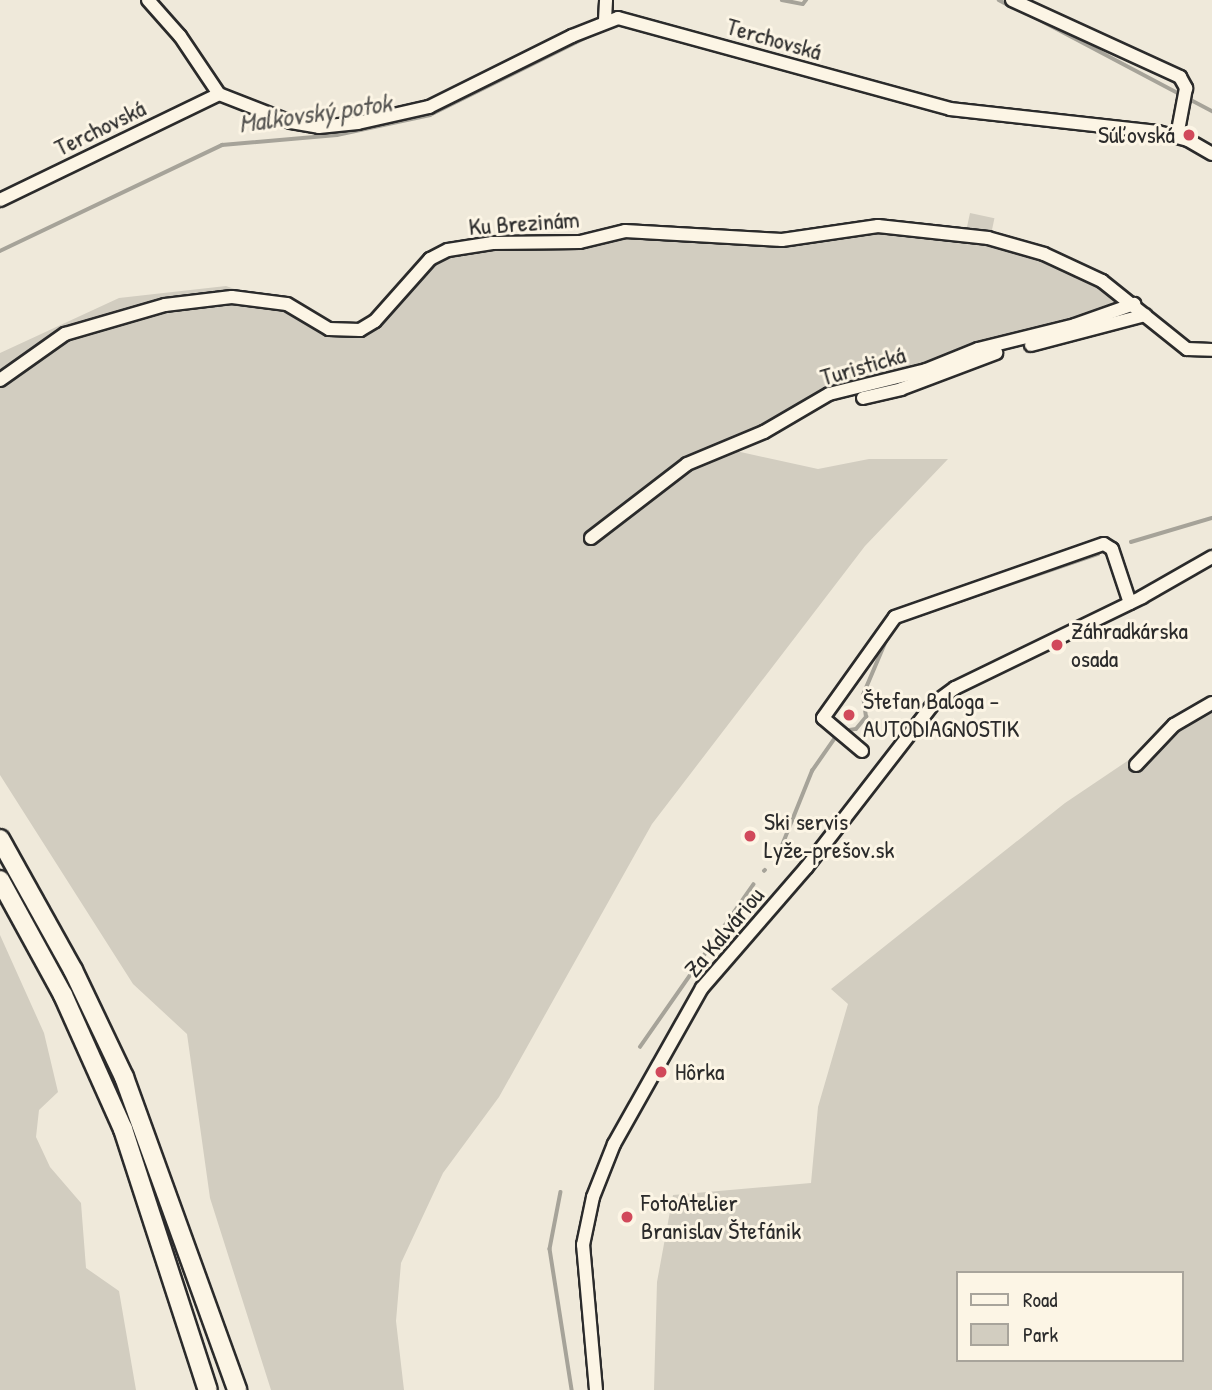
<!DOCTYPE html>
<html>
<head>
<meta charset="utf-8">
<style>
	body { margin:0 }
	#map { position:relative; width:1212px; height:1390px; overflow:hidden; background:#efe9da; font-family:"Patrick Hand",sans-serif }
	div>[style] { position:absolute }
	.green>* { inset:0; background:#d2cdc0; transform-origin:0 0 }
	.stream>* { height:3.5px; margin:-1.75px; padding:0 1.75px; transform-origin:1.75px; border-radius:1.75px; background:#a6a399 }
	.roads { filter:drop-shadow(2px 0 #2b2b2b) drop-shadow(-2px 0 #2b2b2b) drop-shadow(0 2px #2b2b2b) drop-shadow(0 -2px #2b2b2b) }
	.minor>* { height:12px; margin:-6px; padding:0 6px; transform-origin:6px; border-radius:6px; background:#fcf5e5 }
	.highway>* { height:18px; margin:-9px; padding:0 9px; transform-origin:9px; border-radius:9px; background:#fcf5e5 }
	.dots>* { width:19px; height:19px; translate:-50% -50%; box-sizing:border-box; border:4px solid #fcf5e5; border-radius:50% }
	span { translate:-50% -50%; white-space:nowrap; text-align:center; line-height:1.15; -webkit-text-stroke:6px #fcf5e5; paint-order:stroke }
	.street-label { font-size:24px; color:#2b2b2b }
	.poi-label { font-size:24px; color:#2b2b2b }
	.right { translate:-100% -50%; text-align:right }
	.left { translate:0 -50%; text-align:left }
	.water-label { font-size:26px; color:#565552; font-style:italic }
	.legend { position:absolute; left:956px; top:1271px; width:228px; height:91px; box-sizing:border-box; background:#fcf5e5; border:2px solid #a8a49b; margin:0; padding:9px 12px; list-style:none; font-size:21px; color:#2b2b2b }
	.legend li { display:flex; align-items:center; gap:14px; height:35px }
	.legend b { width:35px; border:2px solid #a8a49b }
</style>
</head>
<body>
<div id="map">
	<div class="green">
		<i style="left:970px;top:213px;width:25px;height:18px;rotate:12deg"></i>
		<i style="clip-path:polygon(846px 225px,1032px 243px,1100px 271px,1126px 303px,829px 398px,736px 451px,818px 469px,869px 459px,948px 459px,865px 546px,652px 824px,499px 1097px,443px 1173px,401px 1263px,396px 1321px,404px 1390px,271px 1390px,210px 1198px,187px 1034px,133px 984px,0 775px,0 353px,119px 298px,226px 286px,357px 331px,433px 258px,493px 243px,576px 241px,642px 230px,731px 243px)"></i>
		<i style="clip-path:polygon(evenodd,1212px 704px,1212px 1390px,654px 1390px,657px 1282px,673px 1195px,811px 1183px,818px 1107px,848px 1004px,831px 989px,1065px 803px,1212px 704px,958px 1273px,1182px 1273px,1182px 1360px,958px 1360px,958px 1273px)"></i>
		<i style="clip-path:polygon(0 935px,44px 1033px,58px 1092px,39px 1110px,36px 1137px,50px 1167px,81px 1203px,86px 1268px,119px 1291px,136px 1390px,0 1390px)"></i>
	</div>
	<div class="stream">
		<i style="left:782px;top:0;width:21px;rotate:11deg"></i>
		<i style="left:803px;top:4px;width:5px;rotate:-53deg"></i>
		<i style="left:999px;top:0;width:15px;rotate:28deg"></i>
		<i style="left:1023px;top:11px;width:214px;rotate:27.9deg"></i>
		<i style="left:0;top:251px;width:246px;rotate:-25.5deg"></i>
		<i style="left:222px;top:145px;width:115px;rotate:-5deg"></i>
		<i style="left:337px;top:135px;width:95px;rotate:-12.1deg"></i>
		<i style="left:430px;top:115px;width:204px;rotate:-26.4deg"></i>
		<i style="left:1131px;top:542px;width:84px;rotate:-16.5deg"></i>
		<i style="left:919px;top:615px;width:189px;rotate:-18.8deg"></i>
		<i style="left:843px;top:731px;width:13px;rotate:-9deg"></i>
		<i style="left:856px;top:729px;width:16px;rotate:-50deg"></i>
		<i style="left:866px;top:717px;width:22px;rotate:-98deg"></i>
		<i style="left:863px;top:695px;width:64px;rotate:-67deg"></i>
		<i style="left:777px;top:858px;width:94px;rotate:-68.1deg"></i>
		<i style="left:812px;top:771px;width:44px;rotate:-55.2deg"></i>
		<i style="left:764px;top:871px;width:1px;rotate:-45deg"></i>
		<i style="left:640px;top:1047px;width:198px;rotate:-55.1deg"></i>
		<i style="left:561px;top:1192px;width:58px;rotate:100.9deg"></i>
		<i style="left:550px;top:1249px;width:143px;rotate:81.1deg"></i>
	</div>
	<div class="roads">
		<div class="minor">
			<i style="left:148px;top:0;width:48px;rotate:48.4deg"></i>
			<i style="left:180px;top:36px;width:70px;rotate:56.1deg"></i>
			<i style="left:219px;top:94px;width:77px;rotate:21.3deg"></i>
			<i style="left:291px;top:122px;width:28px;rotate:10deg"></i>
			<i style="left:319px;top:127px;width:39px;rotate:-6deg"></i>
			<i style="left:358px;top:123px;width:73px;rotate:-12.7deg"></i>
			<i style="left:429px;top:107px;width:160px;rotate:-26.4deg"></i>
			<i style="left:572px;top:36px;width:49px;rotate:-21.4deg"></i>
			<i style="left:618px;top:18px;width:344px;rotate:15.3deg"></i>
			<i style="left:950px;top:109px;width:209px;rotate:6.3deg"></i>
			<i style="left:1158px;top:132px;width:31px;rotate:15deg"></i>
			<i style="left:1188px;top:140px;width:28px;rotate:30deg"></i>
			<i style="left:1012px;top:0;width:185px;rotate:24.6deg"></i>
			<i style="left:1180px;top:77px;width:13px;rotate:61deg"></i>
			<i style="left:1186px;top:88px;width:49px;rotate:100.6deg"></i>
			<i style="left:605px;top:20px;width:20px;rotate:-87deg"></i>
			<i style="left:0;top:200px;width:243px;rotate:-25.8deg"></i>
			<i style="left:1031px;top:345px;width:118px;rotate:-14.7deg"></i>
			<i style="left:0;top:380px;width:80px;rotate:-35.3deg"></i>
			<i style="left:65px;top:334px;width:104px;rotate:-16.2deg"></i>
			<i style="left:165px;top:305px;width:67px;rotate:-6.8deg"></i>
			<i style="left:232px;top:297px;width:55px;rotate:7.3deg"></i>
			<i style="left:287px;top:304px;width:49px;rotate:30.8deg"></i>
			<i style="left:329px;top:329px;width:31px;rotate:2deg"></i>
			<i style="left:360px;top:330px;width:17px;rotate:-31deg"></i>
			<i style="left:375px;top:321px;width:83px;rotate:-48.4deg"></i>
			<i style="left:430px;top:259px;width:20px;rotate:-27deg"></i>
			<i style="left:448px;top:250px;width:45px;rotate:-9deg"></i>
			<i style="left:492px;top:243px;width:88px;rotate:-0.7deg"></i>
			<i style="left:580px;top:242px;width:46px;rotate:-13.7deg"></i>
			<i style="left:625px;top:231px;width:157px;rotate:3.3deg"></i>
			<i style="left:782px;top:240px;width:97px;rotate:-8.3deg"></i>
			<i style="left:878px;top:226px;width:111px;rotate:6.2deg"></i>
			<i style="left:988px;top:238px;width:58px;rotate:15.9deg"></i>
			<i style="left:1044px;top:254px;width:64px;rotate:25deg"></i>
			<i style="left:1102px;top:281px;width:109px;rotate:38.7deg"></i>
			<i style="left:1187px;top:349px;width:25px;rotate:2deg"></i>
			<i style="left:863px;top:398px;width:39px;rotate:-13deg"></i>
			<i style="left:901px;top:389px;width:102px;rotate:-20.8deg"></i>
			<i style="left:591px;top:538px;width:121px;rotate:-37.6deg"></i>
			<i style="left:687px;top:464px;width:83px;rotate:-22.6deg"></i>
			<i style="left:764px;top:432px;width:75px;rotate:-30.3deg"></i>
			<i style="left:829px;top:394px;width:100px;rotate:-13.9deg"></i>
			<i style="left:926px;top:370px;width:56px;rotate:-22deg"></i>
			<i style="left:978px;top:349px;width:100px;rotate:-13.9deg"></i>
			<i style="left:1075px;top:325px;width:63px;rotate:-19.6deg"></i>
			<i style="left:862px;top:751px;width:51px;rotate:-139.8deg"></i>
			<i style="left:823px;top:718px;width:124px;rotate:-54.5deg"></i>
			<i style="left:895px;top:617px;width:221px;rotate:-19.3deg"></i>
			<i style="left:1104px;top:544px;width:9px;rotate:32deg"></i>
			<i style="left:1112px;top:549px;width:57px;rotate:71.6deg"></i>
			<i style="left:1136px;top:765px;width:55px;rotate:-46.5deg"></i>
			<i style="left:1174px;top:725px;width:44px;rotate:-30.1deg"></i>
			<i style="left:596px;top:1390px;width:146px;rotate:-95.1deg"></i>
			<i style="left:583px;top:1245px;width:49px;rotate:-78.2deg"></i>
			<i style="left:593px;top:1197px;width:57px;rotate:-68.4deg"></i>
			<i style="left:614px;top:1144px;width:179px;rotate:-60.6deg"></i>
			<i style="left:702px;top:988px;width:159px;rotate:-49.1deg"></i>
			<i style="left:806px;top:868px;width:207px;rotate:-52.2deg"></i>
			<i style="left:933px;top:704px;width:27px;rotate:-36deg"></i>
			<i style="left:955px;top:688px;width:208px;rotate:-25.9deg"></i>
			<i style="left:1142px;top:597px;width:81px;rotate:-29.7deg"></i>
		</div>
		<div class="highway">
			<i style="left:0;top:839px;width:150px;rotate:60.9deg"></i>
			<i style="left:73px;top:970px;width:119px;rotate:64.5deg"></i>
			<i style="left:124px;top:1077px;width:333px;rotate:70.1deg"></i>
			<i style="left:0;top:880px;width:131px;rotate:61.3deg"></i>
			<i style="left:63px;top:995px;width:147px;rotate:65.9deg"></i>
			<i style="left:123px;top:1129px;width:274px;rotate:72deg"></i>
		</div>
	</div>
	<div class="dots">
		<i style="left:1189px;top:135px;background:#d1495b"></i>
		<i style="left:1057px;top:645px;background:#d1495b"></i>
		<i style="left:849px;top:715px;background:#d1495b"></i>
		<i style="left:750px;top:836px;background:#d1495b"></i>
		<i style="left:661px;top:1072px;background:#d1495b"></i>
		<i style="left:627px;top:1217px;background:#d1495b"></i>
	</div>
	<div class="street-label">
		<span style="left:774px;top:39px;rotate:16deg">Terchovská</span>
		<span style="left:100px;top:128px;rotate:-26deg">Terchovská</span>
		<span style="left:524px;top:223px;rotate:-4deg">Ku Brezinám</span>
		<span style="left:863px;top:366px;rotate:-16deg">Turistická</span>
		<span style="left:724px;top:932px;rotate:-50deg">Za Kalváriou</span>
	</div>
	<div class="poi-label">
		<span class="right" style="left:1175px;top:135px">Súľovská</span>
		<span class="left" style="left:1071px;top:645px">Záhradkárska<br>osada</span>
		<span class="left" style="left:863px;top:715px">Štefan Baloga -<br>AUTODIAGNOSTIK</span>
		<span class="left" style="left:764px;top:836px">Ski servis<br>Lyže-prešov.sk</span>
		<span class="left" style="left:675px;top:1072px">Hôrka</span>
		<span class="left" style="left:641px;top:1217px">FotoAtelier<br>Branislav Štefánik</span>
	</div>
	<div class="water-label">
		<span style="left:315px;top:113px;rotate:-8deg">Malkovský potok</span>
	</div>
	<ul class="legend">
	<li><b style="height:9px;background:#fcf5e5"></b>Road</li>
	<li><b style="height:19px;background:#d2cdc0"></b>Park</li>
	</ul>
</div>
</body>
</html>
